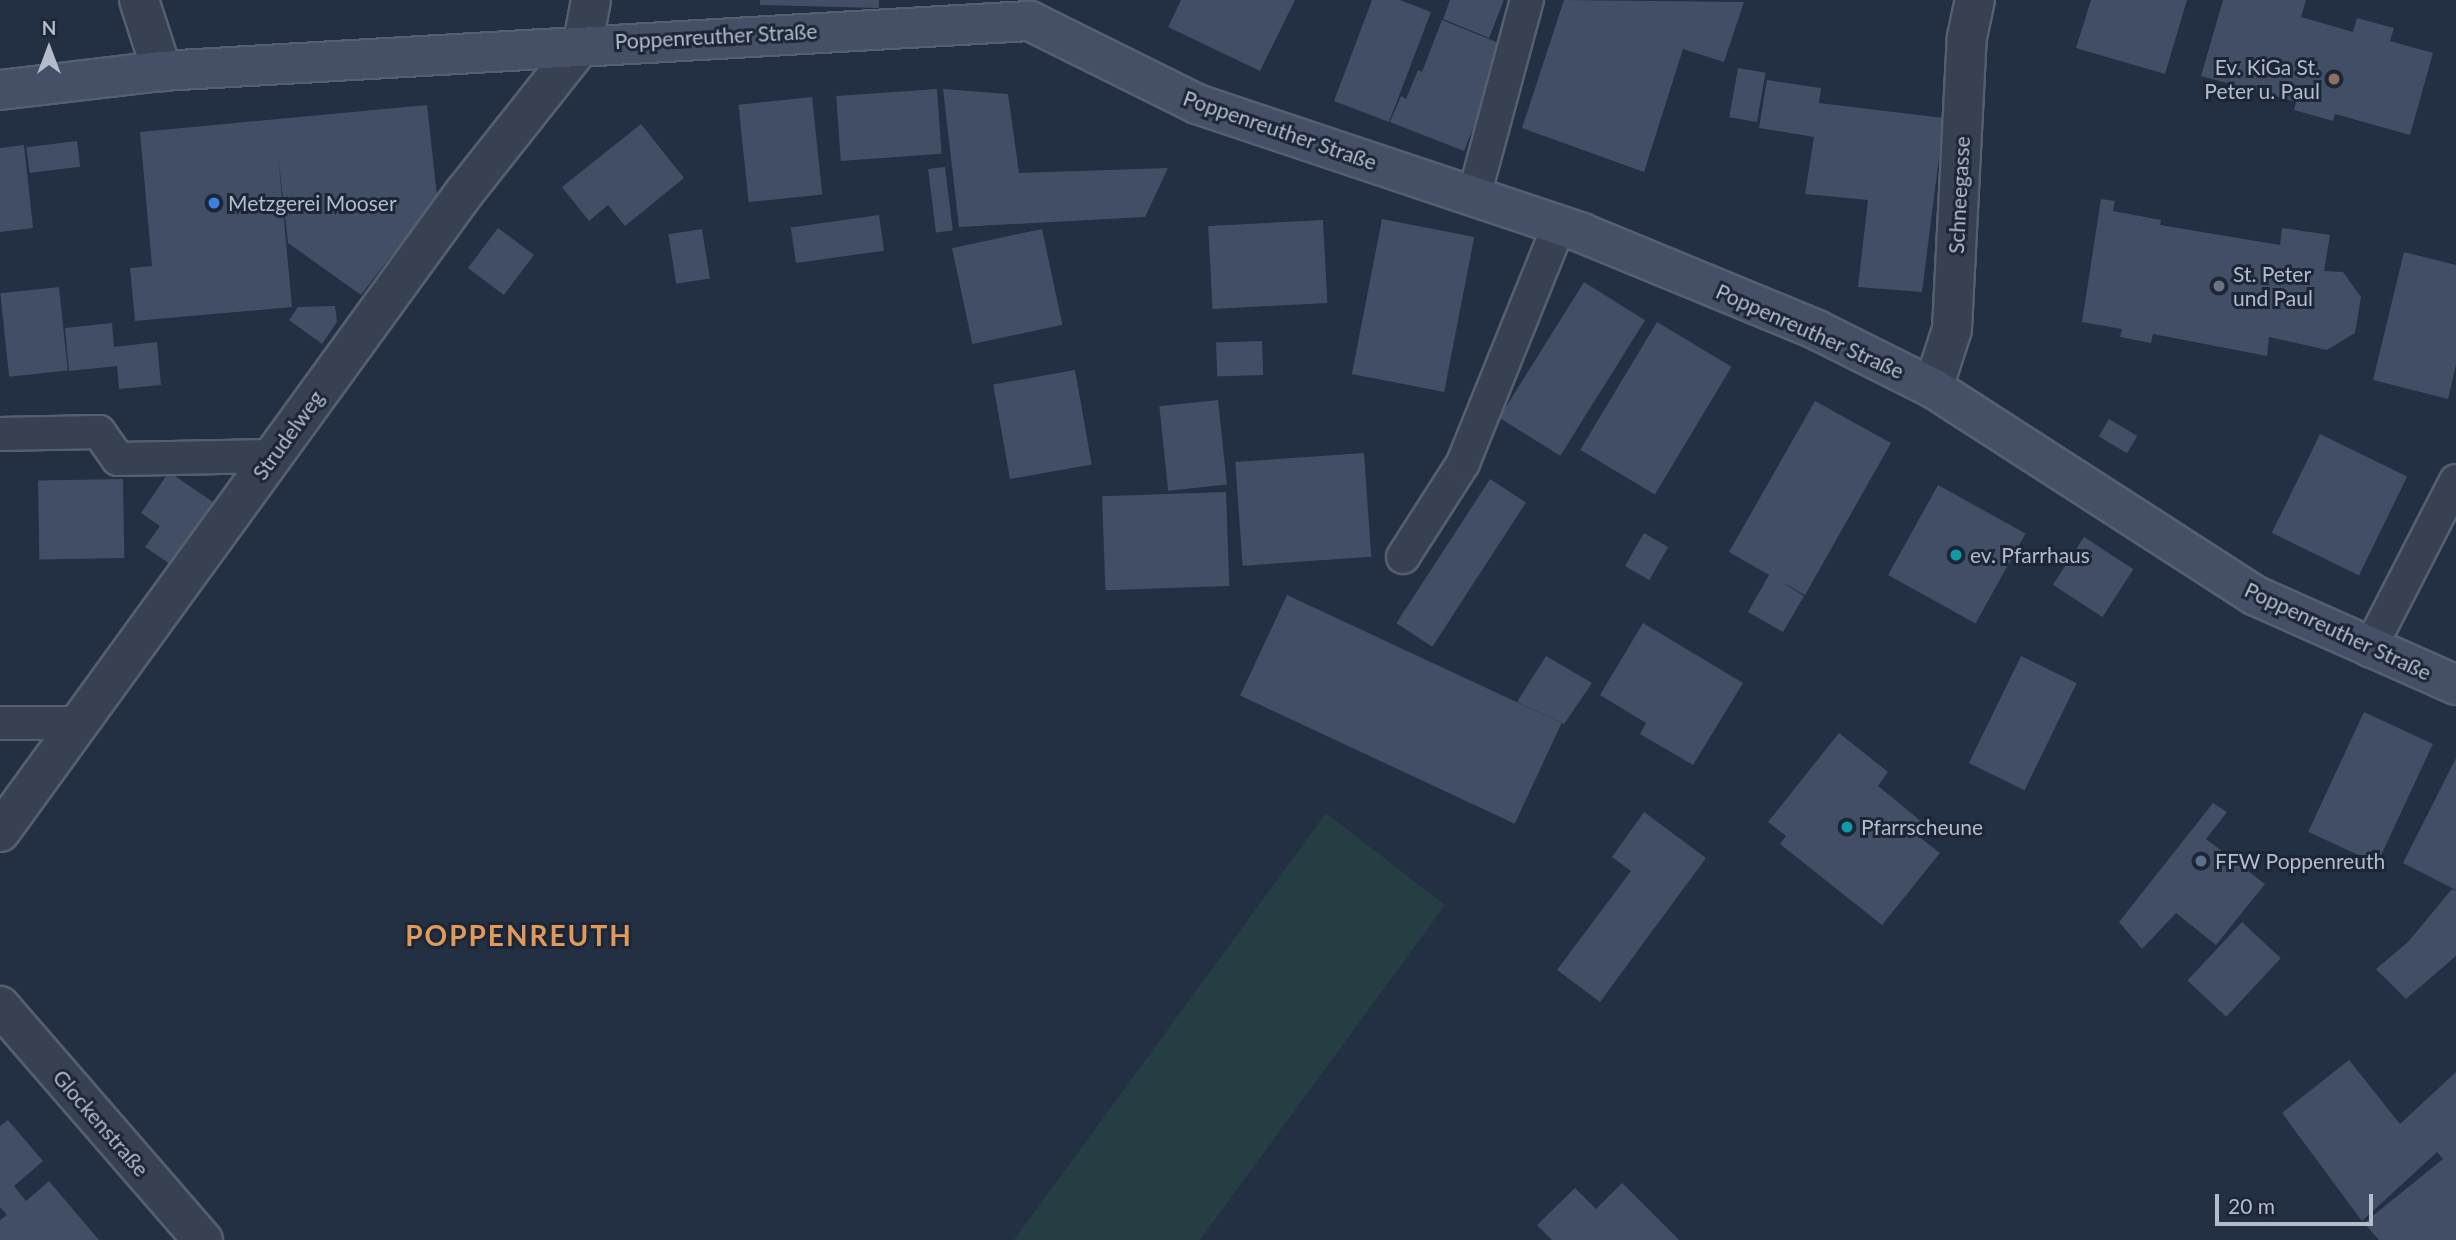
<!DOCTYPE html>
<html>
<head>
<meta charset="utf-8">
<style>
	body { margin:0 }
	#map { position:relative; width:2456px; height:1240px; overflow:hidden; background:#232f42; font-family:Lato,sans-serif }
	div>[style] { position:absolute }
	.green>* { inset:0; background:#253e43 }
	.building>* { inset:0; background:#414e65; transform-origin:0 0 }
	.roads { filter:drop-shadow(2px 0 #555f6f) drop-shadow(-2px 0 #555f6f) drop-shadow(0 2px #555f6f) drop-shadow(0 -2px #555f6f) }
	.lane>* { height:32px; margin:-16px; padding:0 16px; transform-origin:16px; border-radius:16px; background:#374152 }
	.street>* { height:38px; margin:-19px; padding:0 19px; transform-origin:19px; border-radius:19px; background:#374152 }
	.secondary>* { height:38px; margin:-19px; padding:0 19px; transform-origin:19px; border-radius:19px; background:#454f65 }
	.dots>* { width:19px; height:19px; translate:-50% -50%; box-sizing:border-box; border:4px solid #1c2637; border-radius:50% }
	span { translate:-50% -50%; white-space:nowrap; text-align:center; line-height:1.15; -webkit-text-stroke:6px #1c2637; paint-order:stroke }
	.street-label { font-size:21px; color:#b4bccc }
	.poi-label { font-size:21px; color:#b4bccc }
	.right { translate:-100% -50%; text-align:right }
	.left { translate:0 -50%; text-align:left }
	.district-label { font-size:28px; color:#e09b5b; font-weight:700; letter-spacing:2px }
	.north { position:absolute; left:14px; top:14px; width:70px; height:70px; -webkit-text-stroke:5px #1c2637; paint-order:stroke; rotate:0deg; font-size:19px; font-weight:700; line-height:28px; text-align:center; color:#b4bccc }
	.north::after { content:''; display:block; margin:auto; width:24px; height:32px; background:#b4bccc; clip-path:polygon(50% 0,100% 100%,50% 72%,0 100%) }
	.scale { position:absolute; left:2215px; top:1194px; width:158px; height:32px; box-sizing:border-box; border:4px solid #b4bccc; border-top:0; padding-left:9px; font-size:21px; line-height:24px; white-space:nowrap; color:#b4bccc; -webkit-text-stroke:5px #1c2637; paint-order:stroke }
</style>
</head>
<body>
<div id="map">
	<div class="green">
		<i style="clip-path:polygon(1326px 813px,1445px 905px,1200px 1240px,1014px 1240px)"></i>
	</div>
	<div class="building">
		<i style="clip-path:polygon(760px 0,879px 0,879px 8px,760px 5px)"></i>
		<i style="clip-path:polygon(1181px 0,1295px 0,1260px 71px,1168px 27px)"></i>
		<i style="clip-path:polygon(1372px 0,1400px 0,1431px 12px,1389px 122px,1334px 101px)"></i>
		<i style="clip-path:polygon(1450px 0,1504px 0,1489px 38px,1443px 19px)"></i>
		<i style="clip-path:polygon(1564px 0,1744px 2px,1724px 62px,1683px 49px,1644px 172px,1522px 128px)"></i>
		<i style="clip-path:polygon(2091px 0,2187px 0,2165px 74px,2076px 48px)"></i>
		<i style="clip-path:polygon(2223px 0,2306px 0,2301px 17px,2353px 32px,2357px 18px,2394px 28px,2390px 41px,2433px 53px,2410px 135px,2335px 114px,2333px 121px,2294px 110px,2296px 102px,2201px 76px)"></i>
		<i style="clip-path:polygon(1442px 20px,1506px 46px,1464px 151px,1390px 122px,1401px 96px,1406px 99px,1418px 70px,1422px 72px)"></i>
		<i style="left:1738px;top:68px;width:28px;height:50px;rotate:10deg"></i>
		<i style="clip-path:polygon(1767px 80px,1821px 88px,1819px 103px,1944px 118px,1922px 292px,1858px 287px,1868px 200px,1805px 194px,1814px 137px,1759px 128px)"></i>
		<i style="left:937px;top:89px;width:65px;height:101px;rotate:86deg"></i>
		<i style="clip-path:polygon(943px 89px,1008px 94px,1019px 173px,1168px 168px,1145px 217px,959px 227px)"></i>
		<i style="left:812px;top:97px;width:98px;height:74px;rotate:84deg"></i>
		<i style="clip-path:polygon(427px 105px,437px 196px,361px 295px,288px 243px,278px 154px,292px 307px,135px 321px,130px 268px,152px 266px,140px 132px)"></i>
		<i style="clip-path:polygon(641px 124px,684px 178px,625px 226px,608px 205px,589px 221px,562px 187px)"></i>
		<i style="left:77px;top:141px;width:26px;height:51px;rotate:83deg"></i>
		<i style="clip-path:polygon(24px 145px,33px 228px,0 232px,0 148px)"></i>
		<i style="left:945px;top:167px;width:64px;height:17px;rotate:83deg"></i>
		<i style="clip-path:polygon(2101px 199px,2115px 201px,2113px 211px,2161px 220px,2160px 225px,2280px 245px,2282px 228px,2330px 235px,2324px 271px,2343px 272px,2361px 297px,2355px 333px,2327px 350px,2269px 337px,2267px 356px,2153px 334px,2151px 343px,2120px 337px,2122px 329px,2082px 322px)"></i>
		<i style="left:879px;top:215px;width:36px;height:89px;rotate:82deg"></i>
		<i style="left:1382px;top:219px;width:94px;height:158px;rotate:11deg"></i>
		<i style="left:1323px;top:220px;width:83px;height:115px;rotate:87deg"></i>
		<i style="left:498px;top:228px;width:45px;height:50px;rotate:37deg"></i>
		<i style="left:702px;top:229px;width:50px;height:34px;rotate:81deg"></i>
		<i style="left:1042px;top:229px;width:98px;height:92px;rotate:78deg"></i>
		<i style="clip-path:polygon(2404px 252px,2456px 265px,2456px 365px,2448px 399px,2373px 380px)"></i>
		<i style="left:1584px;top:282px;width:72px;height:160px;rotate:32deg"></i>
		<i style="left:59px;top:287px;width:84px;height:59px;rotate:84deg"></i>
		<i style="clip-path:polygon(335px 306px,337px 322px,322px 344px,289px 320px,298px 307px)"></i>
		<i style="left:1657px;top:322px;width:87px;height:149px;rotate:31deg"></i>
		<i style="clip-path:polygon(112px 323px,114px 347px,157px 342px,161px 385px,119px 389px,117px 366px,69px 371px,65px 328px)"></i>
		<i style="left:1262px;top:341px;width:34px;height:46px;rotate:88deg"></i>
		<i style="left:1075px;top:370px;width:96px;height:83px;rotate:80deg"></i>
		<i style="left:1218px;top:400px;width:85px;height:59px;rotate:84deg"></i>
		<i style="clip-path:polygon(1815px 401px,1891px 443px,1805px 595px,1780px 581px,1804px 596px,1783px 632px,1748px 612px,1769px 575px,1729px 552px)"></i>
		<i style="left:2109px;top:419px;width:33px;height:20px;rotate:31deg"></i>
		<i style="left:2320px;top:434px;width:97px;height:110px;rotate:26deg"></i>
		<i style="left:1364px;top:453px;width:104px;height:129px;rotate:86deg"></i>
		<i style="clip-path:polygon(169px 472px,213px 502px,170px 564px,145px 547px,160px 526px,141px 513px)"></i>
		<i style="left:123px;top:479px;width:79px;height:85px;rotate:89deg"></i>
		<i style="left:1490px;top:479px;width:43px;height:172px;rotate:33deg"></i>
		<i style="left:1938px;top:485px;width:100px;height:103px;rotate:29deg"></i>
		<i style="left:1226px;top:492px;width:94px;height:124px;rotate:88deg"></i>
		<i style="left:1644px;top:533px;width:28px;height:38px;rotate:30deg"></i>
		<i style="left:2084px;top:537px;width:59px;height:57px;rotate:33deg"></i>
		<i style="left:1287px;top:595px;width:303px;height:111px;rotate:25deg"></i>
		<i style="clip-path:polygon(1643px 623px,1743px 683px,1693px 765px,1640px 734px,1646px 723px,1600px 695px)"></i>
		<i style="clip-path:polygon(1546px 656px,1592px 683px,1564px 724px,1517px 702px)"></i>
		<i style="left:2021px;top:656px;width:62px;height:119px;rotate:26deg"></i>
		<i style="left:2364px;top:712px;width:76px;height:132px;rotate:25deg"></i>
		<i style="clip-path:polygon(1839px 733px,1888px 772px,1878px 786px,1922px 822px,1914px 833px,1940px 853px,1882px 925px,1780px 844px,1786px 836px,1768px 822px)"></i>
		<i style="clip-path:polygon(2456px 758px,2456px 890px,2403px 863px)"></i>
		<i style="clip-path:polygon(2213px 803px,2227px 812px,2206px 839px,2265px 884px,2216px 945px,2176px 913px,2142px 949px,2119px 922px)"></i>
		<i style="clip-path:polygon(1644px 812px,1706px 858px,1600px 1002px,1557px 970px,1631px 871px,1612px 857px)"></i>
		<i style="clip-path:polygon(2452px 889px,2456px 891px,2456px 956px,2406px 999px,2376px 969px,2408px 942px)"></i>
		<i style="left:2242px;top:922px;width:53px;height:80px;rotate:43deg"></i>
		<i style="clip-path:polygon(2349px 1060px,2400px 1124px,2456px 1072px,2456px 1240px,2379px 1240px,2364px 1223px,2443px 1159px,2437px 1152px,2362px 1221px,2282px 1113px)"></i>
		<i style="clip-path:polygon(8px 1120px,43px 1161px,14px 1186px,26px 1201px,49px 1181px,99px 1240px,0 1240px,0 1220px,7px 1215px,0 1207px,0 1126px)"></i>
		<i style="clip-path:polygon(1622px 1183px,1679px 1240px,1552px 1240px,1537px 1225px,1575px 1188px,1596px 1209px)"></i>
	</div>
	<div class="roads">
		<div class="lane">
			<i style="left:1474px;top:196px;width:203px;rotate:-74.9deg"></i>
			<i style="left:0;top:434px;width:99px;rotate:-1.2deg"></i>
			<i style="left:99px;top:432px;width:33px;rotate:55deg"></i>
			<i style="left:118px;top:459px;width:155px;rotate:-1.1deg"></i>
			<i style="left:1403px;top:557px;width:112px;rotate:-57.4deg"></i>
			<i style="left:1463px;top:463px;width:257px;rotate:-68deg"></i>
			<i style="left:2369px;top:650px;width:190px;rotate:-62.8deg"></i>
			<i style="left:0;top:723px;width:80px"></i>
		</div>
		<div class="street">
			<i style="left:139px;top:0;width:75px;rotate:72.1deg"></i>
			<i style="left:1933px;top:388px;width:62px;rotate:-72.1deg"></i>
			<i style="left:1952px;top:329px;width:292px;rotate:-87.1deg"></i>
			<i style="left:1967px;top:37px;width:38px;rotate:-78deg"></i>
			<i style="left:0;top:832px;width:790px;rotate:-54.02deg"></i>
			<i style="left:464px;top:193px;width:191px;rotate:-51.6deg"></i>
			<i style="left:583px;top:43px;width:44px;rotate:-79.5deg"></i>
			<i style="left:0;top:1006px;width:310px;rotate:49.1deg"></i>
		</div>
		<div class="secondary">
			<i style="left:0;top:90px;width:163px;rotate:-6.7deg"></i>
			<i style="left:162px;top:71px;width:869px;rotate:-3.3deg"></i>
			<i style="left:1030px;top:21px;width:186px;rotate:26.4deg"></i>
			<i style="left:1197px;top:104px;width:406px;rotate:18.5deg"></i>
			<i style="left:1582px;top:233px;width:254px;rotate:22.4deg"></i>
			<i style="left:1817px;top:330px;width:130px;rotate:26.6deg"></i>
			<i style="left:1933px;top:388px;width:382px;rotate:32.8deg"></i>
			<i style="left:2254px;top:595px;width:221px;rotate:24deg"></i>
		</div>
	</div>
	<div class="dots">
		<i style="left:2334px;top:79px;background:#8d6e63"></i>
		<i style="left:214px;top:203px;background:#3f7fe0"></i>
		<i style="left:2219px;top:286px;background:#6b7280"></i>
		<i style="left:1956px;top:555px;background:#0f9aa8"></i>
		<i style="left:1847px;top:827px;background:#0f9aa8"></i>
		<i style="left:2201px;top:861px;background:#5c6f8a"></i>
	</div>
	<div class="street-label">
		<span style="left:716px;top:36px;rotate:-3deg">Poppenreuther Straße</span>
		<span style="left:1280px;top:130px;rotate:19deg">Poppenreuther Straße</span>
		<span style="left:1959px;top:195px;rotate:-87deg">Schneegasse</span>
		<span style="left:1810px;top:331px;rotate:24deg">Poppenreuther Straße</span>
		<span style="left:288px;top:435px;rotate:-54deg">Strudelweg</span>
		<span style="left:2338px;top:631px;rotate:25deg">Poppenreuther Straße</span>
		<span style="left:101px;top:1123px;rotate:49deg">Glockenstraße</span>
	</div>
	<div class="poi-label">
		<span class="right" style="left:2320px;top:79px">Ev. KiGa St.<br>Peter u. Paul</span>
		<span class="left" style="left:228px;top:203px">Metzgerei Mooser</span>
		<span class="left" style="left:2233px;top:286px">St. Peter<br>und Paul</span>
		<span class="left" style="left:1970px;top:555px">ev. Pfarrhaus</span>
		<span class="left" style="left:1861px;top:827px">Pfarrscheune</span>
		<span class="left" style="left:2215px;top:861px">FFW Poppenreuth</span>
	</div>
	<div class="district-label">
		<span style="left:519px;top:935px">POPPENREUTH</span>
	</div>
	<div class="north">N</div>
	<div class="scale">20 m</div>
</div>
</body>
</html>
